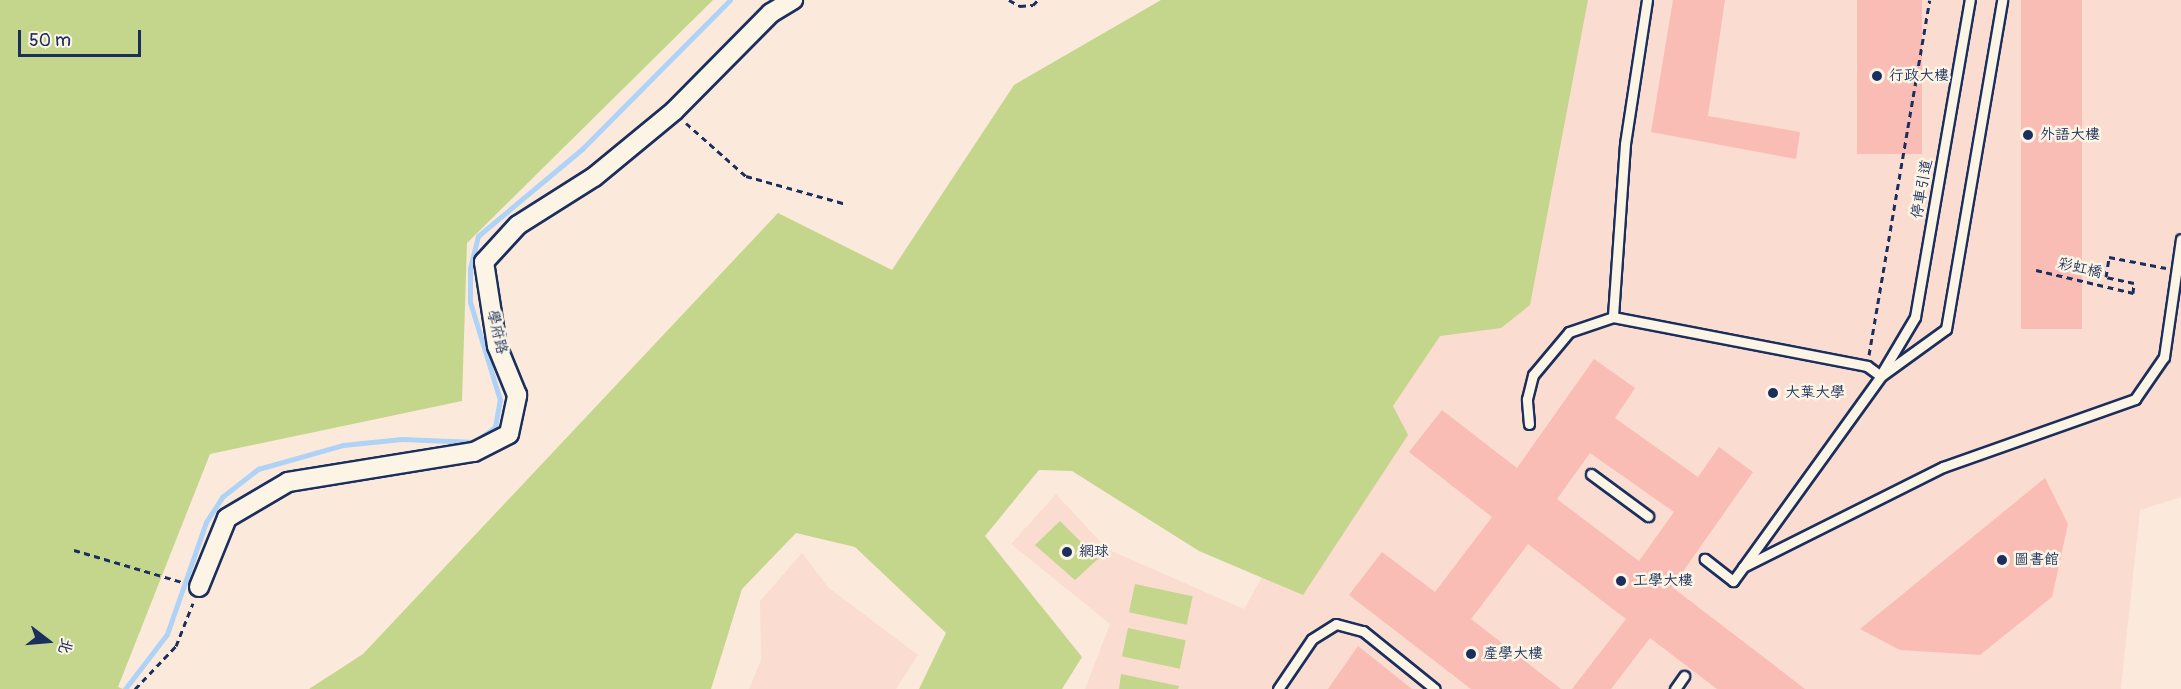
<!DOCTYPE html>
<html>
<head>
<meta charset="utf-8">
<style>
	body { margin:0 }
	#map { position:relative; width:2181px; height:689px; overflow:hidden; background:#fbeadb; font-family:Pangolin,"LXGW WenKai TC",sans-serif }
	div>[style] { position:absolute }
	.built>* { inset:0; background:#fadcd0 }
	.green>* { inset:0; background:#c4d68b; transform-origin:0 0 }
	.stream>* { height:5px; margin:-2.5px; padding:0 2.5px; transform-origin:2.5px; border-radius:2.5px; background:#afd2f7 }
	.building>* { inset:0; background:#f9bdb5; transform-origin:0 0 }
	.path>* { height:3px; margin-top:-1.5px; transform-origin:0; background:repeating-linear-gradient(90deg,#1b2f5e 0 6px,transparent 0 10.5px) }
	.roads { filter:drop-shadow(2px 0 #1b2f5e) drop-shadow(-2px 0 #1b2f5e) drop-shadow(0 2px #1b2f5e) drop-shadow(0 -2px #1b2f5e) }
	.lane>* { height:9px; margin:-4.5px; padding:0 4.5px; transform-origin:4.5px; border-radius:4.5px; background:#fcf5e5 }
	.street>* { height:18px; margin:-9px; padding:0 9px; transform-origin:9px; border-radius:9px; background:#fcf5e5 }
	.dots>* { width:16px; height:16px; translate:-50% -50%; box-sizing:border-box; border:3px solid #fcf5e5; border-radius:50% }
	span { translate:-50% -50%; white-space:nowrap; text-align:center; line-height:1.15; -webkit-text-stroke:5px #fcf5e5; paint-order:stroke }
	.poi-label { font-size:15px; color:#1b2f5e }
	.left { translate:0 -50%; text-align:left }
	.street-label { font-size:15px; color:#1b2f5e }
	.north { position:absolute; left:18px; top:611px; width:60px; height:60px; -webkit-text-stroke:4px #fcf5e5; paint-order:stroke; rotate:106deg; font-size:16px; font-weight:700; line-height:24px; text-align:center; color:#1b2f5e }
	.north::after { content:''; display:block; margin:auto; width:21px; height:27px; background:#1b2f5e; clip-path:polygon(50% 0,100% 100%,50% 72%,0 100%) }
	.scale { position:absolute; left:18px; top:30px; width:123px; height:27px; box-sizing:border-box; border:3px solid #1b2f5e; border-top:0; padding-left:8px; font-size:18px; line-height:21px; white-space:nowrap; color:#1b2f5e; -webkit-text-stroke:4px #fcf5e5; paint-order:stroke }
</style>
</head>
<body>
<div id="map">
	<div class="built">
		<i style="clip-path:polygon(1497px 0,2181px 0,2181px 497px,2140px 510px,2121px 689px,1085px 689px,1110px 624px,1011px 544px,1056px 494px,1107px 549px,1244px 609px,1423px 293px)"></i>
		<i style="clip-path:polygon(802px 553px,829px 588px,918px 655px,896px 689px,749px 689px,761px 660px,760px 601px)"></i>
	</div>
	<div class="green">
		<i style="clip-path:polygon(0 0,713px 0,467px 243px,462px 401px,210px 454px,118px 687px,123px 689px,0 689px)"></i>
		<i style="clip-path:polygon(1161px 0,1588px 0,1530px 305px,1501px 328px,1440px 336px,1393px 406px,1408px 435px,1303px 595px,1199px 551px,1072px 471px,1039px 470px,985px 536px,1082px 657px,1062px 689px,919px 689px,946px 633px,855px 547px,796px 533px,742px 589px,711px 689px,309px 689px,363px 654px,778px 213px,892px 270px,1014px 85px)"></i>
		<i style="clip-path:polygon(1060px 521px,1098px 559px,1075px 580px,1035px 545px)"></i>
		<i style="left:1135px;top:584px;width:59px;height:29px;rotate:12deg"></i>
		<i style="left:1128px;top:628px;width:59px;height:29px;rotate:12deg"></i>
		<i style="clip-path:polygon(1121px 674px,1179px 686px,1178px 689px,1119px 689px)"></i>
	</div>
	<div class="stream">
		<i style="left:125px;top:689px;width:69px;rotate:-52.6deg"></i>
		<i style="left:167px;top:634px;width:119px;rotate:-70.8deg"></i>
		<i style="left:206px;top:522px;width:30px;rotate:-57deg"></i>
		<i style="left:222px;top:497px;width:46px;rotate:-37.9deg"></i>
		<i style="left:258px;top:469px;width:88px;rotate:-15.8deg"></i>
		<i style="left:343px;top:445px;width:59px;rotate:-5.8deg"></i>
		<i style="left:402px;top:439px;width:73px;rotate:2.4deg"></i>
		<i style="left:475px;top:442px;width:25px;rotate:-37deg"></i>
		<i style="left:495px;top:427px;width:27px;rotate:-80deg"></i>
		<i style="left:500px;top:400px;width:102px;rotate:-107deg"></i>
		<i style="left:470px;top:302px;width:34px;rotate:-90deg"></i>
		<i style="left:470px;top:268px;width:33px;rotate:-76deg"></i>
		<i style="left:478px;top:236px;width:136px;rotate:-39.9deg"></i>
		<i style="left:582px;top:149px;width:210px;rotate:-45.2deg"></i>
	</div>
	<div class="building">
		<i style="clip-path:polygon(1673px 0,1725px 0,1708px 116px,1800px 132px,1796px 159px,1651px 132px)"></i>
		<i style="left:1857px;top:0;width:65px;height:154px"></i>
		<i style="left:2021px;top:0;width:61px;height:329px"></i>
		<i style="clip-path:polygon(evenodd,1594px 359px,1635px 388px,1615px 418px,1698px 477px,1719px 447px,1753px 472px,1672px 587px,1805px 689px,1717px 689px,1650px 638px,1611px 689px,1572px 689px,1626px 619px,1528px 544px,1471px 619px,1561px 689px,1471px 689px,1349px 595px,1382px 552px,1435px 592px,1492px 517px,1409px 452px,1442px 410px,1517px 468px,1594px 359px,1590px 453px,1674px 512px,1639px 561px,1557px 499px,1590px 453px)"></i>
		<i style="clip-path:polygon(2045px 478px,2068px 524px,2052px 597px,1980px 655px,1900px 650px,1860px 629px)"></i>
		<i style="clip-path:polygon(1358px 646px,1412px 689px,1328px 689px)"></i>
	</div>
	<div class="path">
		<i style="left:1009px;top:0;width:13px;rotate:29deg"></i>
		<i style="left:1020px;top:6px;width:13px;rotate:-4deg"></i>
		<i style="left:1033px;top:5px;width:7px;rotate:-45deg"></i>
		<i style="left:686px;top:123px;width:80px;rotate:41.5deg"></i>
		<i style="left:746px;top:176px;width:104px;rotate:15.6deg"></i>
		<i style="left:2036px;top:270px;width:100px;rotate:13.3deg"></i>
		<i style="left:2133px;top:293px;width:10px;rotate:-84deg"></i>
		<i style="left:2134px;top:283px;width:29px;rotate:-168deg"></i>
		<i style="left:2106px;top:277px;width:20px;rotate:-81deg"></i>
		<i style="left:2109px;top:257px;width:58px;rotate:10.9deg"></i>
		<i style="left:1869px;top:355px;width:360px;rotate:-80.3deg"></i>
		<i style="left:74px;top:550px;width:113px;rotate:16.5deg"></i>
		<i style="left:135px;top:689px;width:59px;rotate:-46.4deg"></i>
		<i style="left:176px;top:646px;width:46px;rotate:-68.4deg"></i>
	</div>
	<div class="roads">
		<div class="lane">
			<i style="left:1647px;top:0;width:146px;rotate:98.7deg"></i>
			<i style="left:1625px;top:144px;width:173px;rotate:94deg"></i>
			<i style="left:1613px;top:317px;width:259px;rotate:10.9deg"></i>
			<i style="left:1867px;top:366px;width:17px;rotate:36deg"></i>
			<i style="left:1881px;top:376px;width:253px;rotate:125.8deg"></i>
			<i style="left:1733px;top:581px;width:36px;rotate:-142deg"></i>
			<i style="left:1883px;top:371px;width:63px;rotate:-59.3deg"></i>
			<i style="left:1915px;top:317px;width:322px;rotate:-80.2deg"></i>
			<i style="left:1881px;top:376px;width:80px;rotate:-35.9deg"></i>
			<i style="left:1946px;top:329px;width:334px;rotate:-80.3deg"></i>
			<i style="left:1529px;top:424px;width:25px;rotate:-95deg"></i>
			<i style="left:1527px;top:399px;width:25px;rotate:-76deg"></i>
			<i style="left:1533px;top:375px;width:56px;rotate:-50.1deg"></i>
			<i style="left:1569px;top:332px;width:46px;rotate:-18.8deg"></i>
			<i style="left:1591px;top:474px;width:71px;rotate:36.4deg"></i>
			<i style="left:1743px;top:567px;width:224px;rotate:-26.6deg"></i>
			<i style="left:1943px;top:467px;width:204px;rotate:-19.5deg"></i>
			<i style="left:2135px;top:399px;width:51px;rotate:-55.4deg"></i>
			<i style="left:2164px;top:357px;width:119px;rotate:-81.8deg"></i>
			<i style="left:1278px;top:689px;width:60px;rotate:-55.8deg"></i>
			<i style="left:1312px;top:639px;width:28px;rotate:-32deg"></i>
			<i style="left:1336px;top:624px;width:28px;rotate:15deg"></i>
			<i style="left:1363px;top:631px;width:92px;rotate:38.9deg"></i>
			<i style="left:1675px;top:689px;width:16px;rotate:-55deg"></i>
		</div>
		<div class="street">
			<i style="left:199px;top:587px;width:74px;rotate:-67.9deg"></i>
			<i style="left:227px;top:518px;width:71px;rotate:-30.5deg"></i>
			<i style="left:288px;top:482px;width:188px;rotate:-9.2deg"></i>
			<i style="left:474px;top:452px;width:39px;rotate:-27deg"></i>
			<i style="left:509px;top:434px;width:40px;rotate:-78deg"></i>
			<i style="left:517px;top:395px;width:53px;rotate:-112.2deg"></i>
			<i style="left:497px;top:346px;width:85px;rotate:-98.8deg"></i>
			<i style="left:484px;top:262px;width:50px;rotate:-47.4deg"></i>
			<i style="left:518px;top:225px;width:90px;rotate:-32.3deg"></i>
			<i style="left:594px;top:177px;width:104px;rotate:-39.5deg"></i>
			<i style="left:674px;top:111px;width:138px;rotate:-45.3deg"></i>
			<i style="left:771px;top:13px;width:26px;rotate:-31deg"></i>
		</div>
	</div>
	<div class="dots">
		<i style="left:1877px;top:76px;background:#1b2f5e"></i>
		<i style="left:2028px;top:135px;background:#1b2f5e"></i>
		<i style="left:1773px;top:393px;background:#1b2f5e"></i>
		<i style="left:1067px;top:552px;background:#1b2f5e"></i>
		<i style="left:2002px;top:560px;background:#1b2f5e"></i>
		<i style="left:1621px;top:581px;background:#1b2f5e"></i>
		<i style="left:1471px;top:654px;background:#1b2f5e"></i>
	</div>
	<div class="poi-label">
		<span class="left" style="left:1889px;top:76px">行政大樓</span>
		<span class="left" style="left:2040px;top:135px">外語大樓</span>
		<span class="left" style="left:1785px;top:393px">大葉大學</span>
		<span class="left" style="left:1079px;top:552px">網球</span>
		<span class="left" style="left:2014px;top:560px">圖書館</span>
		<span class="left" style="left:1633px;top:581px">工學大樓</span>
		<span class="left" style="left:1483px;top:654px">產學大樓</span>
	</div>
	<div class="street-label">
		<span style="left:1922px;top:189px;rotate:-80deg">停車引道</span>
		<span style="left:2080px;top:268px;rotate:13deg">彩虹橋</span>
		<span style="left:497px;top:332px;rotate:76deg">學府路</span>
	</div>
	<div class="north">北</div>
	<div class="scale">50 m</div>
</div>
</body>
</html>
